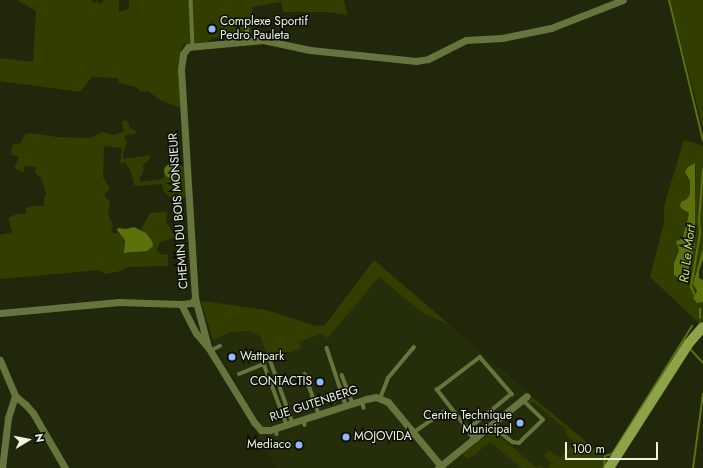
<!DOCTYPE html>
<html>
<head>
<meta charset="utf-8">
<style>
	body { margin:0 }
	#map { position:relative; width:703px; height:468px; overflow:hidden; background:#20270b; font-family:Jost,sans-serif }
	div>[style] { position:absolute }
	.built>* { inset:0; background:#252e0a }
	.green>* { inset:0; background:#313e00 }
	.water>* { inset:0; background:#5c710b }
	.round { border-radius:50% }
	.stream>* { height:2px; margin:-1px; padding:0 1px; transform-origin:1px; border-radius:1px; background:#5c710b }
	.lane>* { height:3.5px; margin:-1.75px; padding:0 1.75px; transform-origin:1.75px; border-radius:1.75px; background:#66753d }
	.street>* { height:7px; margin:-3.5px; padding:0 3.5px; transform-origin:3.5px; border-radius:3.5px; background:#66753d }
	.secondary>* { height:10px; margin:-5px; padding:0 5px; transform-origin:5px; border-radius:5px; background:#8ca347 }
	.dots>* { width:11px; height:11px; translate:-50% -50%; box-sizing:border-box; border:2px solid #0b0e04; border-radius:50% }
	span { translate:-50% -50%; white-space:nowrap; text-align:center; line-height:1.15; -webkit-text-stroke:3px #0b0e04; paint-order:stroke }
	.poi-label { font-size:12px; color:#eef4e3 }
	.left { translate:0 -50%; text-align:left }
	.right { translate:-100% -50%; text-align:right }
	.street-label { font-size:12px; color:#eef4e3 }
	.water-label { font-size:13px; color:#c5e46d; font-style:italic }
	.north { position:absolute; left:8px; top:420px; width:40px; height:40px; -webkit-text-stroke:3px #0b0e04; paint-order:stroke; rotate:80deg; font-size:11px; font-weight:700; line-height:16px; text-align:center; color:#eef4e3 }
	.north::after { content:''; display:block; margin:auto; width:14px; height:18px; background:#eef4e3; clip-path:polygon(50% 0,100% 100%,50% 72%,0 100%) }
	.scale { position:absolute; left:565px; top:442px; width:93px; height:18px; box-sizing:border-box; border:2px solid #eef4e3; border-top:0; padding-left:5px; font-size:12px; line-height:14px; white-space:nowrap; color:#eef4e3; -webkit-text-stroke:3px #0b0e04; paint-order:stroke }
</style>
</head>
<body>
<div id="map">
	<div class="built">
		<i style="clip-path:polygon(374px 260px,587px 443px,570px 468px,277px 468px,260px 439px,260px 421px,214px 345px,201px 301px,266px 310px,316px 326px,325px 325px)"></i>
	</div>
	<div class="green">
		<i style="clip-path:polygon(17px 0,93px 0,92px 4px,97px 1px,101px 4px,104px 0,119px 0,119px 13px,123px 10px,129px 9px,129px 0,344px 0,347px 15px,327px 12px,283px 12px,281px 2px,252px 7px,253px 21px,250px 39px,242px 39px,234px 36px,212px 38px,208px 42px,183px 44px,180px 56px,181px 108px,160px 100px,148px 91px,141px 92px,137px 87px,119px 83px,118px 78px,92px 77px,80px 92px,0 81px,0 58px,33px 62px,36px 11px)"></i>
		<i style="clip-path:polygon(670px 0,703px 0,703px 129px)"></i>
		<i style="clip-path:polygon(124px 120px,128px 122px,130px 128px,136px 131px,135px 134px,126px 135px,124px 138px,127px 143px,123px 153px,123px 159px,151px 155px,148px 161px,143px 165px,144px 171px,139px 180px,141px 182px,162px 179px,165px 175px,168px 177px,177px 177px,179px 169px,175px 165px,185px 166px,186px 197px,182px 198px,177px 193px,170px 197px,164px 192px,162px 184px,140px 186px,134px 185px,131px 172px,127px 165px,125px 162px,121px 164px,120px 162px,122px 148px,104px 146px,103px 177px,109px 187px,109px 190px,105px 193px,105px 197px,110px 201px,108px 214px,113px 225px,111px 230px,113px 233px,119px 233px,124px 239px,124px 248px,127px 254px,150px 249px,151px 240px,141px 229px,150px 213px,165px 212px,167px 213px,166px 221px,174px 235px,174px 238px,160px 242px,157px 250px,160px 254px,168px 255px,168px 266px,127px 267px,121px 271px,105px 274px,99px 270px,0 279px,0 235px,10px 233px,12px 231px,8px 218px,17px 214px,26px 214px,26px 208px,32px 206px,44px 206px,44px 199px,46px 193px,41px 178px,35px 173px,36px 167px,25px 166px,23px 173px,14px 168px,19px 156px,11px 155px,12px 145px,21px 143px,25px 134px,30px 133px,57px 137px,90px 138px,102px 132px,114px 135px,124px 131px,122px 123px)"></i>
		<i style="clip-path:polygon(evenodd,684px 140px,703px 146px,703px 248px,693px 284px,697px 291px,693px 298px,702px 303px,703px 302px,703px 321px,700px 324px,650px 277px,664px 223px,664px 206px,684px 140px,696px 165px,694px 222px,695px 246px,688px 276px,674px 263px,688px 218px,689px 213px,682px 209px,690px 194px,690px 181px,686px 177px,696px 165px)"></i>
		<i style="clip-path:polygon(374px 260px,450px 325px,423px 313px,379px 277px,326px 340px,322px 333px,299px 342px,301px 348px,279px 356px,278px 353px,268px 357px,260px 336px,249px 331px,230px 332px,213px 340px,201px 301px,266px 310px,316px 326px,325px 325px)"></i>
		<i style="clip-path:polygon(533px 398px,611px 462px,607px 468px,547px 468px,552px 462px,544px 456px,549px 450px,560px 458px,574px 442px,566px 435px,567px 430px,533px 402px,530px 404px,528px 402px)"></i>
		<i style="clip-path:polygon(493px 431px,537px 468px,540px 465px,543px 468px,522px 468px,490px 442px,469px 459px,464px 456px,463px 453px)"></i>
	</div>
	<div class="water">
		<i style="clip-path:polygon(695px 163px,695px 246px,685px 282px,674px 275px,674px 263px,679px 250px,676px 241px,680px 240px,683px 236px,688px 218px,689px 213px,682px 209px,680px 206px,681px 202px,687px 199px,690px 194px,690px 181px,685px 172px,688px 167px)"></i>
		<i class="round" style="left:164px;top:164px;width:14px;height:14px"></i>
		<i style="clip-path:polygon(134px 227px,146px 233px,152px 241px,153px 246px,147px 251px,124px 253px,125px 240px,117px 230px,118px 228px,126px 229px)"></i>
		<i style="clip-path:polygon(703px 248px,703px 259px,699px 271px,699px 278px,703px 280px,703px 302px,697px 303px,693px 298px,697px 291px,693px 284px)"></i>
	</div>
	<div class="stream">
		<i style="left:669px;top:0;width:145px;rotate:76.4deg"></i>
		<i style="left:694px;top:294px;width:8px;rotate:-113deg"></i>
		<i style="left:691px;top:287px;width:55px;rotate:-80.5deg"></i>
		<i style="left:700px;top:233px;width:13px;rotate:-94deg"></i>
		<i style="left:699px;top:220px;width:51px;rotate:-85.5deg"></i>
		<i style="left:700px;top:309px;width:9px;rotate:90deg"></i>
		<i style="left:690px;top:349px;width:19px;rotate:47deg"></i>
		<i style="left:604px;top:468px;width:12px;rotate:-85deg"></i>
		<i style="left:605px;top:456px;width:7px;rotate:-16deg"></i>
		<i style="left:612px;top:454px;width:151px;rotate:-58deg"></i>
		<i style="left:693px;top:468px;width:75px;rotate:-82.3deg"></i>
	</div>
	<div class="lane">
		<i style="left:191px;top:0;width:46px;rotate:87.5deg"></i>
		<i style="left:245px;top:27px;width:3px;rotate:45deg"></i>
		<i style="left:247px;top:29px;width:12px;rotate:81deg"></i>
		<i style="left:327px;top:348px;width:60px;rotate:71.6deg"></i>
		<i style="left:210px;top:351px;width:11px;rotate:-27deg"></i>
		<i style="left:480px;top:357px;width:49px;rotate:49.1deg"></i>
		<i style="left:512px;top:394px;width:57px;rotate:140.7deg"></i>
		<i style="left:468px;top:430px;width:51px;rotate:-127.8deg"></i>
		<i style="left:437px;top:390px;width:54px;rotate:-37.5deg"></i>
		<i style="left:271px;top:362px;width:65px;rotate:70.2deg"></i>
		<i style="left:239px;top:374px;width:27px;rotate:-22deg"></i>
		<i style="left:264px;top:364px;width:65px;rotate:69.3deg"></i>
		<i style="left:305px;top:374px;width:42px;rotate:70.7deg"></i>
		<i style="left:342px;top:375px;width:30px;rotate:69deg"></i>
		<i style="left:380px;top:399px;width:22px;rotate:-69deg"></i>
		<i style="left:388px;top:378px;width:40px;rotate:-50deg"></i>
		<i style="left:362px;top:400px;width:8px;rotate:76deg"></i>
		<i style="left:304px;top:419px;width:6px;rotate:81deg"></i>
		<i style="left:491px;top:425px;width:28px;rotate:38deg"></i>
		<i style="left:513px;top:442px;width:6px;rotate:9deg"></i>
		<i style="left:519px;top:443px;width:33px;rotate:-44deg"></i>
		<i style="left:543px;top:420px;width:29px;rotate:-136deg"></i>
		<i style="left:276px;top:428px;width:6px;rotate:81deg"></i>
		<i style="left:413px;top:433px;width:38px;rotate:-35deg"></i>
	</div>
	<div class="street">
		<i style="left:195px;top:298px;width:51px;rotate:75.1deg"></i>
		<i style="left:208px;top:347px;width:88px;rotate:58.5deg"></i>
		<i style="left:254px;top:422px;width:11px;rotate:49deg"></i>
		<i style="left:261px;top:430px;width:9px"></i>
		<i style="left:270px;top:430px;width:101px;rotate:-17.9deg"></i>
		<i style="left:366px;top:399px;width:10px;rotate:-11deg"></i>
		<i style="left:376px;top:397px;width:13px;rotate:23deg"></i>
		<i style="left:388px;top:402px;width:83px;rotate:50.4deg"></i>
		<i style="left:181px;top:304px;width:33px;rotate:63deg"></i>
		<i style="left:196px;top:333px;width:17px;rotate:50deg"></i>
		<i style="left:0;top:313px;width:120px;rotate:-5.3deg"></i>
		<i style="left:119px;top:302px;width:62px;rotate:1.8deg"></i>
		<i style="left:181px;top:304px;width:11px;rotate:-5deg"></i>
		<i style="left:192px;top:303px;width:6px;rotate:-59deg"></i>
		<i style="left:195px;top:298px;width:229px;rotate:-93.5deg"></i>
		<i style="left:181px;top:69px;width:15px;rotate:-82deg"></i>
		<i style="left:183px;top:54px;width:9px;rotate:-54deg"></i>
		<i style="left:188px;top:47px;width:75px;rotate:-5.3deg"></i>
		<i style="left:263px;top:40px;width:48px;rotate:12deg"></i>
		<i style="left:310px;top:50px;width:107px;rotate:5.9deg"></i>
		<i style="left:416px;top:61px;width:12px;rotate:-9deg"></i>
		<i style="left:428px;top:59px;width:42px;rotate:-26.6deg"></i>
		<i style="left:466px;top:40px;width:36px;rotate:-3deg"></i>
		<i style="left:502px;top:38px;width:50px;rotate:-11.5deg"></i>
		<i style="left:551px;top:28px;width:77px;rotate:-21.3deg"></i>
		<i style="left:0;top:360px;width:39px;rotate:67deg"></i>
		<i style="left:15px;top:396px;width:23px;rotate:108deg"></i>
		<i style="left:8px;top:418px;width:50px;rotate:96.8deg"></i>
		<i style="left:15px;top:396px;width:14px;rotate:39deg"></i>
		<i style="left:26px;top:405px;width:11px;rotate:49deg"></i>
		<i style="left:33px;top:413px;width:64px;rotate:59.8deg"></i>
		<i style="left:468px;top:430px;width:11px;rotate:45deg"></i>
		<i style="left:438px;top:468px;width:114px;rotate:-39deg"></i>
	</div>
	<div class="secondary">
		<i style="left:609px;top:468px;width:148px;rotate:-57.4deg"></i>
		<i style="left:689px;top:343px;width:21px;rotate:-49deg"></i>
	</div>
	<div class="dots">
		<i style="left:212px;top:29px;background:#8eb9fc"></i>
		<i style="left:232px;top:357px;background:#8eb9fc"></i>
		<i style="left:320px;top:382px;background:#8eb9fc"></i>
		<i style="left:520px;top:423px;background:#8eb9fc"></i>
		<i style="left:346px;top:437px;background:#8eb9fc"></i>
		<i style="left:299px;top:445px;background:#8eb9fc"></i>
	</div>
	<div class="poi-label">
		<span class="left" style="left:220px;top:29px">Complexe Sportif<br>Pedro Pauleta</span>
		<span class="left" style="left:240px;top:357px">Wattpark</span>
		<span class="right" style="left:312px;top:382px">CONTACTIS</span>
		<span class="right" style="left:512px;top:423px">Centre Technique<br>Municipal</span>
		<span class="left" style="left:354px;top:437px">MOJOVIDA</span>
		<span class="right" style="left:291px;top:445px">Mediaco</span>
	</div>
	<div class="street-label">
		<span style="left:179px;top:211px;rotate:-94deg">CHEMIN DU BOIS MONSIEUR</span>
		<span style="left:314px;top:404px;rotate:-18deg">RUE GUTENBERG</span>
	</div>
	<div class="water-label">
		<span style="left:688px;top:254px;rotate:-83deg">Ru Le Mort</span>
	</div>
	<div class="north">N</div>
	<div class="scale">100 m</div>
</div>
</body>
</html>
